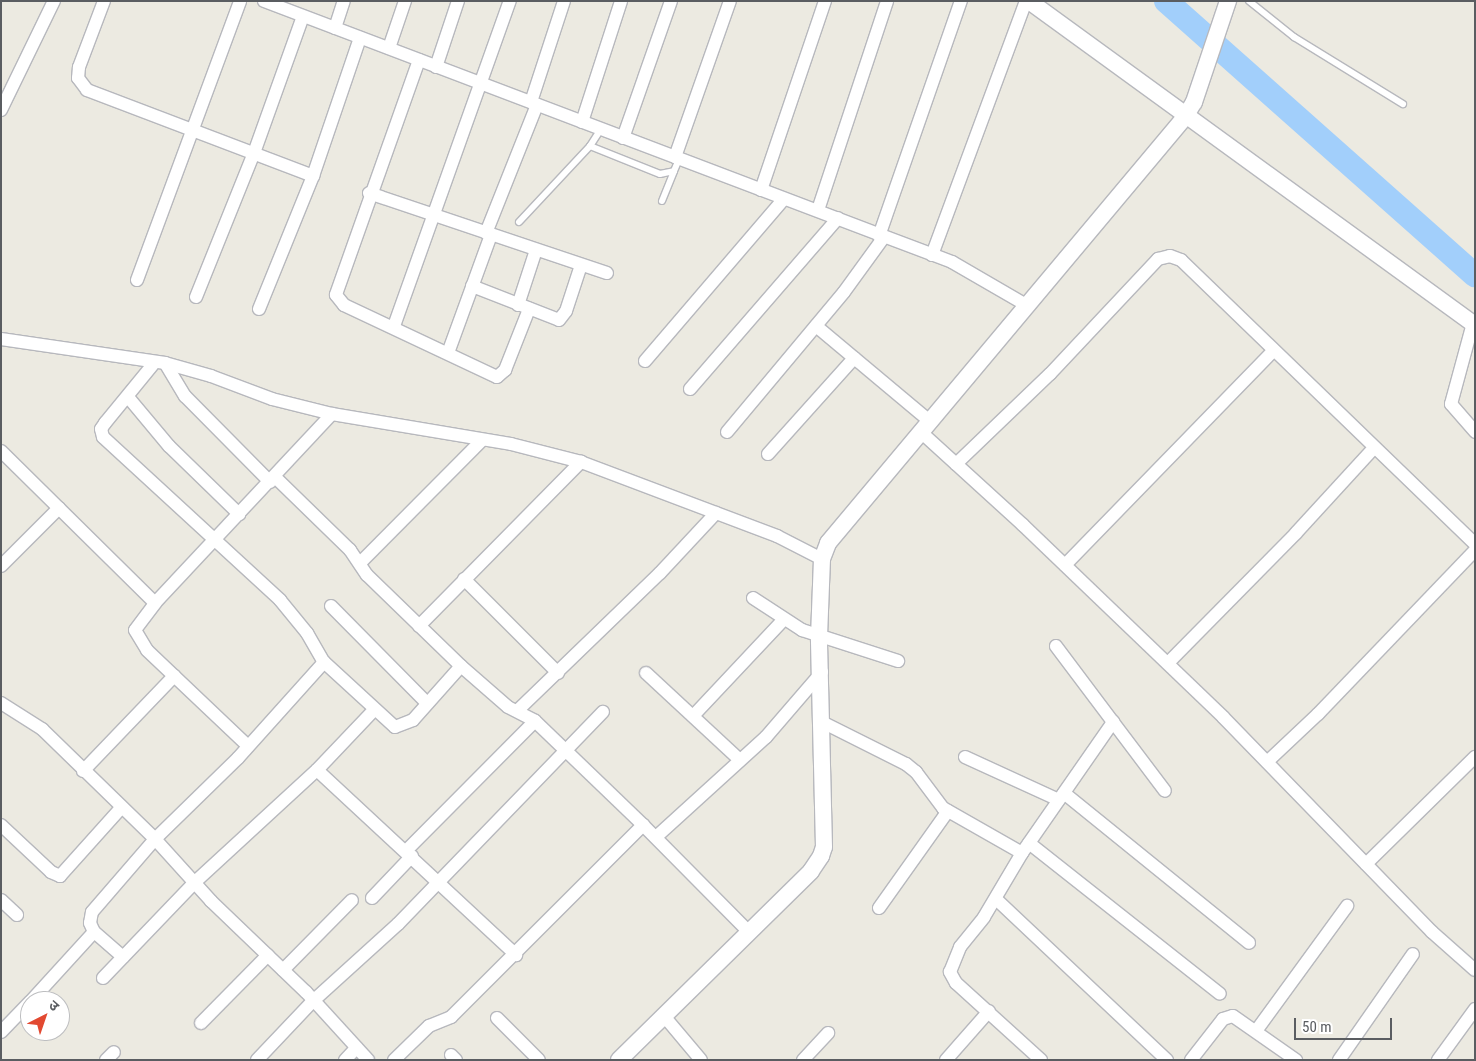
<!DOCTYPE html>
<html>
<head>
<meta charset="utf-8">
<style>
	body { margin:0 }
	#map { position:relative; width:1476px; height:1061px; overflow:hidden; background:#eceae1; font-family:"Roboto Condensed","Noto Sans Devanagari",sans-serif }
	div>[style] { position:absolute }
	.river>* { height:24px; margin:-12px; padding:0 12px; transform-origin:12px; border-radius:12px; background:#a2cffb }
	.roads { filter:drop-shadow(1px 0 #b7b8bd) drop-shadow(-1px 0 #b7b8bd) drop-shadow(0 1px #b7b8bd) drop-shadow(0 -1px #b7b8bd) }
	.service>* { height:6px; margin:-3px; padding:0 3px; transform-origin:3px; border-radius:3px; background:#fff }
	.minor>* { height:12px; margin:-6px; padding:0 6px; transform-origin:6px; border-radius:6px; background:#fff }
	.tertiary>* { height:16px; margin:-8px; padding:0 8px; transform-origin:8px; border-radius:8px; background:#fff }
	span { translate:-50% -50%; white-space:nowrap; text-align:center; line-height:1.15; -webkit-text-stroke:4px #fff; paint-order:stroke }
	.frame { position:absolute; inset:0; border:2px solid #5a5d61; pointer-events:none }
	.north { position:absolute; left:20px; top:991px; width:50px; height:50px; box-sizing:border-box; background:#fff; border:1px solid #bdbec0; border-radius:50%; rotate:41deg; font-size:14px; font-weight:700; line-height:20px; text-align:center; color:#5a5d61 }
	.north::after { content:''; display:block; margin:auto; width:18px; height:22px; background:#e24931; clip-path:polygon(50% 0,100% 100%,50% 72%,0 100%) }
	.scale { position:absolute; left:1294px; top:1018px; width:98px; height:22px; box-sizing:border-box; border:2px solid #5a5d61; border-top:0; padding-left:6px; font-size:15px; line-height:18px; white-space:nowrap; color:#5a5d61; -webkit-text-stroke:4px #fff; paint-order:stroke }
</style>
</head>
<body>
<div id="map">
	<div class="river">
		<i style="left:1166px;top:1px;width:413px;rotate:41.6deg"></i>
	</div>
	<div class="roads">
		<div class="service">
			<i style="left:1249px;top:1px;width:58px;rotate:38.7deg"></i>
			<i style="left:1294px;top:37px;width:128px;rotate:31.6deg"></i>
			<i style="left:601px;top:129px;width:20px;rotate:123deg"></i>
			<i style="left:590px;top:146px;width:75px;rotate:21.8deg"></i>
			<i style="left:660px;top:174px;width:14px;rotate:-12deg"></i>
			<i style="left:674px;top:171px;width:13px;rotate:-67deg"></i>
			<i style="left:662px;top:201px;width:32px;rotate:-68deg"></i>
			<i style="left:519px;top:222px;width:104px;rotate:-46.9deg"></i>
		</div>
		<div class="minor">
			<i style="left:104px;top:1px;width:71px;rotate:110.7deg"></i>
			<i style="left:79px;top:67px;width:11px;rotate:95deg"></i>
			<i style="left:78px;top:78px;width:15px;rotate:53deg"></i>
			<i style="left:87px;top:90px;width:242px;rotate:20.8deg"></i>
			<i style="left:264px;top:1px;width:736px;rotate:20.77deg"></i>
			<i style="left:952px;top:262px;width:88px;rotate:30.1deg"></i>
			<i style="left:335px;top:28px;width:28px;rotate:-72deg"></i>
			<i style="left:389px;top:48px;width:50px;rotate:-71.2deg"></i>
			<i style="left:419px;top:60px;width:249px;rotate:109.5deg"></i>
			<i style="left:336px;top:295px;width:13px;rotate:51deg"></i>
			<i style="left:344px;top:305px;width:169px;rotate:25.2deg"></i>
			<i style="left:497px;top:377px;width:11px;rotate:-41deg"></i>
			<i style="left:505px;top:370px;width:66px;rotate:-68.5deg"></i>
			<i style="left:436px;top:67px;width:70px;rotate:-71.6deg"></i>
			<i style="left:531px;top:102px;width:106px;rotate:-71.9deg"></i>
			<i style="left:1px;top:110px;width:121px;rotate:-64.1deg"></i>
			<i style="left:582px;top:122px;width:127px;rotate:-72.1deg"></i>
			<i style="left:623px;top:138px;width:145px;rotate:-70.7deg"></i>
			<i style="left:675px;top:157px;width:165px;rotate:-70.6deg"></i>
			<i style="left:761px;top:190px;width:200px;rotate:-71.3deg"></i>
			<i style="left:369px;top:193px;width:251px;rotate:18.6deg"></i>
			<i style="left:818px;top:210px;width:220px;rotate:-71.7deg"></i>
			<i style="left:486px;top:233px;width:138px;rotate:-68.3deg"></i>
			<i style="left:879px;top:236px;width:249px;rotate:-70.8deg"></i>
			<i style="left:932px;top:255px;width:271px;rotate:-69.7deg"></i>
			<i style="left:137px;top:280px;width:297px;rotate:-69.7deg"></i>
			<i style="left:472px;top:286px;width:93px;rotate:21.3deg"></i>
			<i style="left:559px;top:320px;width:11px;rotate:-52deg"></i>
			<i style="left:566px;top:311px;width:48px;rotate:-71.9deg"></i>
			<i style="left:196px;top:297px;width:155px;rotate:-68.1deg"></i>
			<i style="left:254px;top:153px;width:145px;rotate:-70.3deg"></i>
			<i style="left:518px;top:305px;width:58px;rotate:-71.9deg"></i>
			<i style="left:259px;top:309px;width:144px;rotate:-67.9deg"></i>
			<i style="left:313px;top:176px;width:146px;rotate:-71.2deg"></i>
			<i style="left:1473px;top:323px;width:84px;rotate:105.2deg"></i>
			<i style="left:1451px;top:404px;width:37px;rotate:49deg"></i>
			<i style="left:394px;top:326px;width:345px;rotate:-70.4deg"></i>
			<i style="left:816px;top:326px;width:150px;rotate:39.9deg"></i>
			<i style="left:1px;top:339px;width:166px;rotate:8.3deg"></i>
			<i style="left:165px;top:363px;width:48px;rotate:15.8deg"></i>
			<i style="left:211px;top:376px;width:65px;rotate:20.7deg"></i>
			<i style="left:272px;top:399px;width:62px;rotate:14deg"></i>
			<i style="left:332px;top:414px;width:181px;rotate:9.5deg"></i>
			<i style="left:511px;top:444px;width:72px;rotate:14.4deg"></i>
			<i style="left:581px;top:462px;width:210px;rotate:20.7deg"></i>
			<i style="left:777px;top:536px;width:51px;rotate:27.1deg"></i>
			<i style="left:448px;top:353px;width:126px;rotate:-70deg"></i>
			<i style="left:645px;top:361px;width:213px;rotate:-49.4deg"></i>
			<i style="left:155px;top:362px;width:79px;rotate:129.3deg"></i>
			<i style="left:105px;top:423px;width:7px;rotate:124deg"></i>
			<i style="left:101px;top:429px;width:8px;rotate:76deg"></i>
			<i style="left:103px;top:437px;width:241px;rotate:42.6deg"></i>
			<i style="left:280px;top:600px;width:43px;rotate:50.7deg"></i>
			<i style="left:307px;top:633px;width:34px;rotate:60deg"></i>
			<i style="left:324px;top:662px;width:96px;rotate:42.5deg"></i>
			<i style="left:395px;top:727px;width:19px;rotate:-21deg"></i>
			<i style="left:413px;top:720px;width:72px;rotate:-48.4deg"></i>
			<i style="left:165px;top:363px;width:39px;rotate:59deg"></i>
			<i style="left:185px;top:396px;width:121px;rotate:45.3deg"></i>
			<i style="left:690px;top:389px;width:226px;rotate:-49.1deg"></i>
			<i style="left:128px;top:397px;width:64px;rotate:50.1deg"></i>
			<i style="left:169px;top:446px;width:98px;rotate:44.2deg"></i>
			<i style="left:727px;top:432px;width:182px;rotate:-50.1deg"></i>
			<i style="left:844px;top:292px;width:68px;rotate:-54deg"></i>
			<i style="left:922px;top:433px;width:137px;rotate:42.3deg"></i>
			<i style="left:1023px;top:525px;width:277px;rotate:43.8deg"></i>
			<i style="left:1223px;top:717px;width:300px;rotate:45.8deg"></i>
			<i style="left:1432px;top:932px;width:57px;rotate:41.5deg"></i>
			<i style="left:1px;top:451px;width:216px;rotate:44.6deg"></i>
			<i style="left:768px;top:454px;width:129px;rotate:-48.1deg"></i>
			<i style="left:956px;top:464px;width:130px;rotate:-43.8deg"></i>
			<i style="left:1050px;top:374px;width:158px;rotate:-46.8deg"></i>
			<i style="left:1158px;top:259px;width:12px;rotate:-14deg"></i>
			<i style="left:1170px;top:256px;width:12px;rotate:20deg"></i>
			<i style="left:1181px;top:260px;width:409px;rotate:44deg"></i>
			<i style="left:275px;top:477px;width:105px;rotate:44.2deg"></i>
			<i style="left:350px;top:550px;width:30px;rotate:56deg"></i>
			<i style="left:367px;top:575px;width:131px;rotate:44.1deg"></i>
			<i style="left:461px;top:666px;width:62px;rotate:41.1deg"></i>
			<i style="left:508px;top:707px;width:30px;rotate:27deg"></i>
			<i style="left:535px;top:721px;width:182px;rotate:134.8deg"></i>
			<i style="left:360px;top:563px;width:173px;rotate:-45.2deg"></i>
			<i style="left:1065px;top:565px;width:298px;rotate:-45.8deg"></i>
			<i style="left:1px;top:566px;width:82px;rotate:-45deg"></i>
			<i style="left:464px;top:579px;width:133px;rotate:45deg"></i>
			<i style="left:753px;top:598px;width:59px;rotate:33.1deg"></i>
			<i style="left:802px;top:630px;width:101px;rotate:17.9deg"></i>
			<i style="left:331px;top:606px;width:136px;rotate:45.3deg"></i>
			<i style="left:419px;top:626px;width:231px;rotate:-45.4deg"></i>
			<i style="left:1168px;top:663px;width:182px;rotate:-45.4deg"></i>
			<i style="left:1296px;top:533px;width:115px;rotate:-47.5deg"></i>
			<i style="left:646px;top:673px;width:128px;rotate:42.8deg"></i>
			<i style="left:1px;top:703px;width:49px;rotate:32.4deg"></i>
			<i style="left:42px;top:729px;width:158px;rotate:44.2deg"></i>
			<i style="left:155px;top:839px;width:84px;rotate:47.9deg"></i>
			<i style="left:211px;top:901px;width:132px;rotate:43.8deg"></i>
			<i style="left:306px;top:992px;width:92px;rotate:47.6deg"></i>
			<i style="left:517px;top:711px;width:199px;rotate:-44deg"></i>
			<i style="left:660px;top:573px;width:82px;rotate:-47deg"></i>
			<i style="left:693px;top:716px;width:132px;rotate:-46.8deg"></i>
			<i style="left:535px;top:721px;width:150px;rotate:43.9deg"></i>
			<i style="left:643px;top:825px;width:151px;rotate:45.3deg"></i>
			<i style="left:822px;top:722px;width:94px;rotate:26.6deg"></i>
			<i style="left:906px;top:764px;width:13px;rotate:39deg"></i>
			<i style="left:916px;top:772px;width:45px;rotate:53.1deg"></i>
			<i style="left:943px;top:808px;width:91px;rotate:29.7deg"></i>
			<i style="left:1113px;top:722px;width:86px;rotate:53deg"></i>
			<i style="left:248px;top:746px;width:139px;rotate:-136.5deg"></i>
			<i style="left:147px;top:650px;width:23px;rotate:-121deg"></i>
			<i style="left:135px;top:630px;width:34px;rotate:-53deg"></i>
			<i style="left:155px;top:603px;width:259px;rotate:-46.9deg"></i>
			<i style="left:965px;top:757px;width:103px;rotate:24.6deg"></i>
			<i style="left:1267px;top:762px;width:70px;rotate:-43.3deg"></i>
			<i style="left:1318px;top:714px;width:227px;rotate:-46.2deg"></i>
			<i style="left:317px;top:770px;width:272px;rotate:42.9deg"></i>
			<i style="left:83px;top:771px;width:132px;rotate:-46.2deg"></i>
			<i style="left:1064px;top:793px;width:238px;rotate:39deg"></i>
			<i style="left:1px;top:825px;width:69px;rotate:43.2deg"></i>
			<i style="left:51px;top:872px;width:10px;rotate:24deg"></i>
			<i style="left:60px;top:876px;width:91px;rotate:-48.1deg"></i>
			<i style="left:656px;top:837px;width:149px;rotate:-42.3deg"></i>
			<i style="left:766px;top:737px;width:86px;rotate:-49.3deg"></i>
			<i style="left:1029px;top:843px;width:243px;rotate:38.3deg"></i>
			<i style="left:1366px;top:864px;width:153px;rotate:-44.5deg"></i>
			<i style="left:372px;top:898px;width:58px;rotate:-46.4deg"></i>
			<i style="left:996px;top:899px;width:235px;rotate:43.3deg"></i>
			<i style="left:1px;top:900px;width:22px;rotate:43deg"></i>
			<i style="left:879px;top:908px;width:119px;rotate:-54.6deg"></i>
			<i style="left:123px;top:957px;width:38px;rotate:-139deg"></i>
			<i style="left:94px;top:932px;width:10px;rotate:-114deg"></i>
			<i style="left:90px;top:923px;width:11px;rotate:-80deg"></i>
			<i style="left:92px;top:912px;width:96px;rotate:-49.2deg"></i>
			<i style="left:155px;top:839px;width:116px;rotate:-44.3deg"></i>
			<i style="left:238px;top:758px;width:129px;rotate:-48.1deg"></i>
			<i style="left:283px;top:970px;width:98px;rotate:-45.4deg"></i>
			<i style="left:103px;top:978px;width:133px;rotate:-46.2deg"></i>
			<i style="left:195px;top:882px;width:166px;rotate:-42.6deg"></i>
			<i style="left:317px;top:770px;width:83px;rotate:-46.5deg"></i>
			<i style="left:31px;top:1001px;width:93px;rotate:-47.6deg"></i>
			<i style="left:664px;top:1016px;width:57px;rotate:49.9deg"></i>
			<i style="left:497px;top:1018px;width:59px;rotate:45deg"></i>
			<i style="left:201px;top:1023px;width:95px;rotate:-45.4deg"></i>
			<i style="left:1256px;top:1031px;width:155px;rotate:-53.9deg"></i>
			<i style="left:1px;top:1032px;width:42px;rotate:-46deg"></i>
			<i style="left:451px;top:1055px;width:7px;rotate:45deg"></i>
			<i style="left:106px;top:1060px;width:11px;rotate:-45deg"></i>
			<i style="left:257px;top:1060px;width:81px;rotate:-46.5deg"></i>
			<i style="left:313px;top:1001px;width:115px;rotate:-42.2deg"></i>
			<i style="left:398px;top:924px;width:295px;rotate:-46deg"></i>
			<i style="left:345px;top:1060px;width:16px;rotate:-47deg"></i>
			<i style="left:394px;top:1060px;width:49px;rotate:-44.2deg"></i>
			<i style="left:429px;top:1026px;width:24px;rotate:-22deg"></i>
			<i style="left:451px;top:1017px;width:272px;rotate:-45deg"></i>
			<i style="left:803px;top:1060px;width:37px;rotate:-47deg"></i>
			<i style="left:946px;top:1060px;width:65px;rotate:-48.7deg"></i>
			<i style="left:1041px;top:1060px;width:115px;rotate:-137.8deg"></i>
			<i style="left:956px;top:983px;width:13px;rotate:-119deg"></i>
			<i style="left:950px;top:972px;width:27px;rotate:-68deg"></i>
			<i style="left:960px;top:947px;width:38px;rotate:-51deg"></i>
			<i style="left:984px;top:917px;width:74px;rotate:-59.3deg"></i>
			<i style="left:1022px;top:853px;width:160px;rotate:-55.2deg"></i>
			<i style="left:1113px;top:722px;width:95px;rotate:-126.9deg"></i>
			<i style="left:1191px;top:1060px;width:52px;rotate:-52deg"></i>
			<i style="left:1223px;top:1019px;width:10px;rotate:-17deg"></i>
			<i style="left:1233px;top:1016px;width:77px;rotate:34.9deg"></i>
			<i style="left:1339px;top:1060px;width:129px;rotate:-55.1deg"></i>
			<i style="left:1438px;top:1060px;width:63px;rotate:-54deg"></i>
		</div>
		<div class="tertiary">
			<i style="left:1029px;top:1px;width:551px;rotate:36deg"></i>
			<i style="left:619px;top:1060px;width:269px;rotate:-44.5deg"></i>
			<i style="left:811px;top:871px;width:18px;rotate:-56deg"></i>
			<i style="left:821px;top:856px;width:9px;rotate:-72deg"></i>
			<i style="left:824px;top:847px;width:210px;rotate:-91.4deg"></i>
			<i style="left:819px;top:637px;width:78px;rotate:-87.8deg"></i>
			<i style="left:822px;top:559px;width:17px;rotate:-69deg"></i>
			<i style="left:828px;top:543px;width:556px;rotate:-50.04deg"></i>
			<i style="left:1185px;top:117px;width:17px;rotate:-59deg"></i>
			<i style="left:1194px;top:102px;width:107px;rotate:-71.4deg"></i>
		</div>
	</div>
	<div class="frame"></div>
	<div class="north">उ</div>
	<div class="scale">50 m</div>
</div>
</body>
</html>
